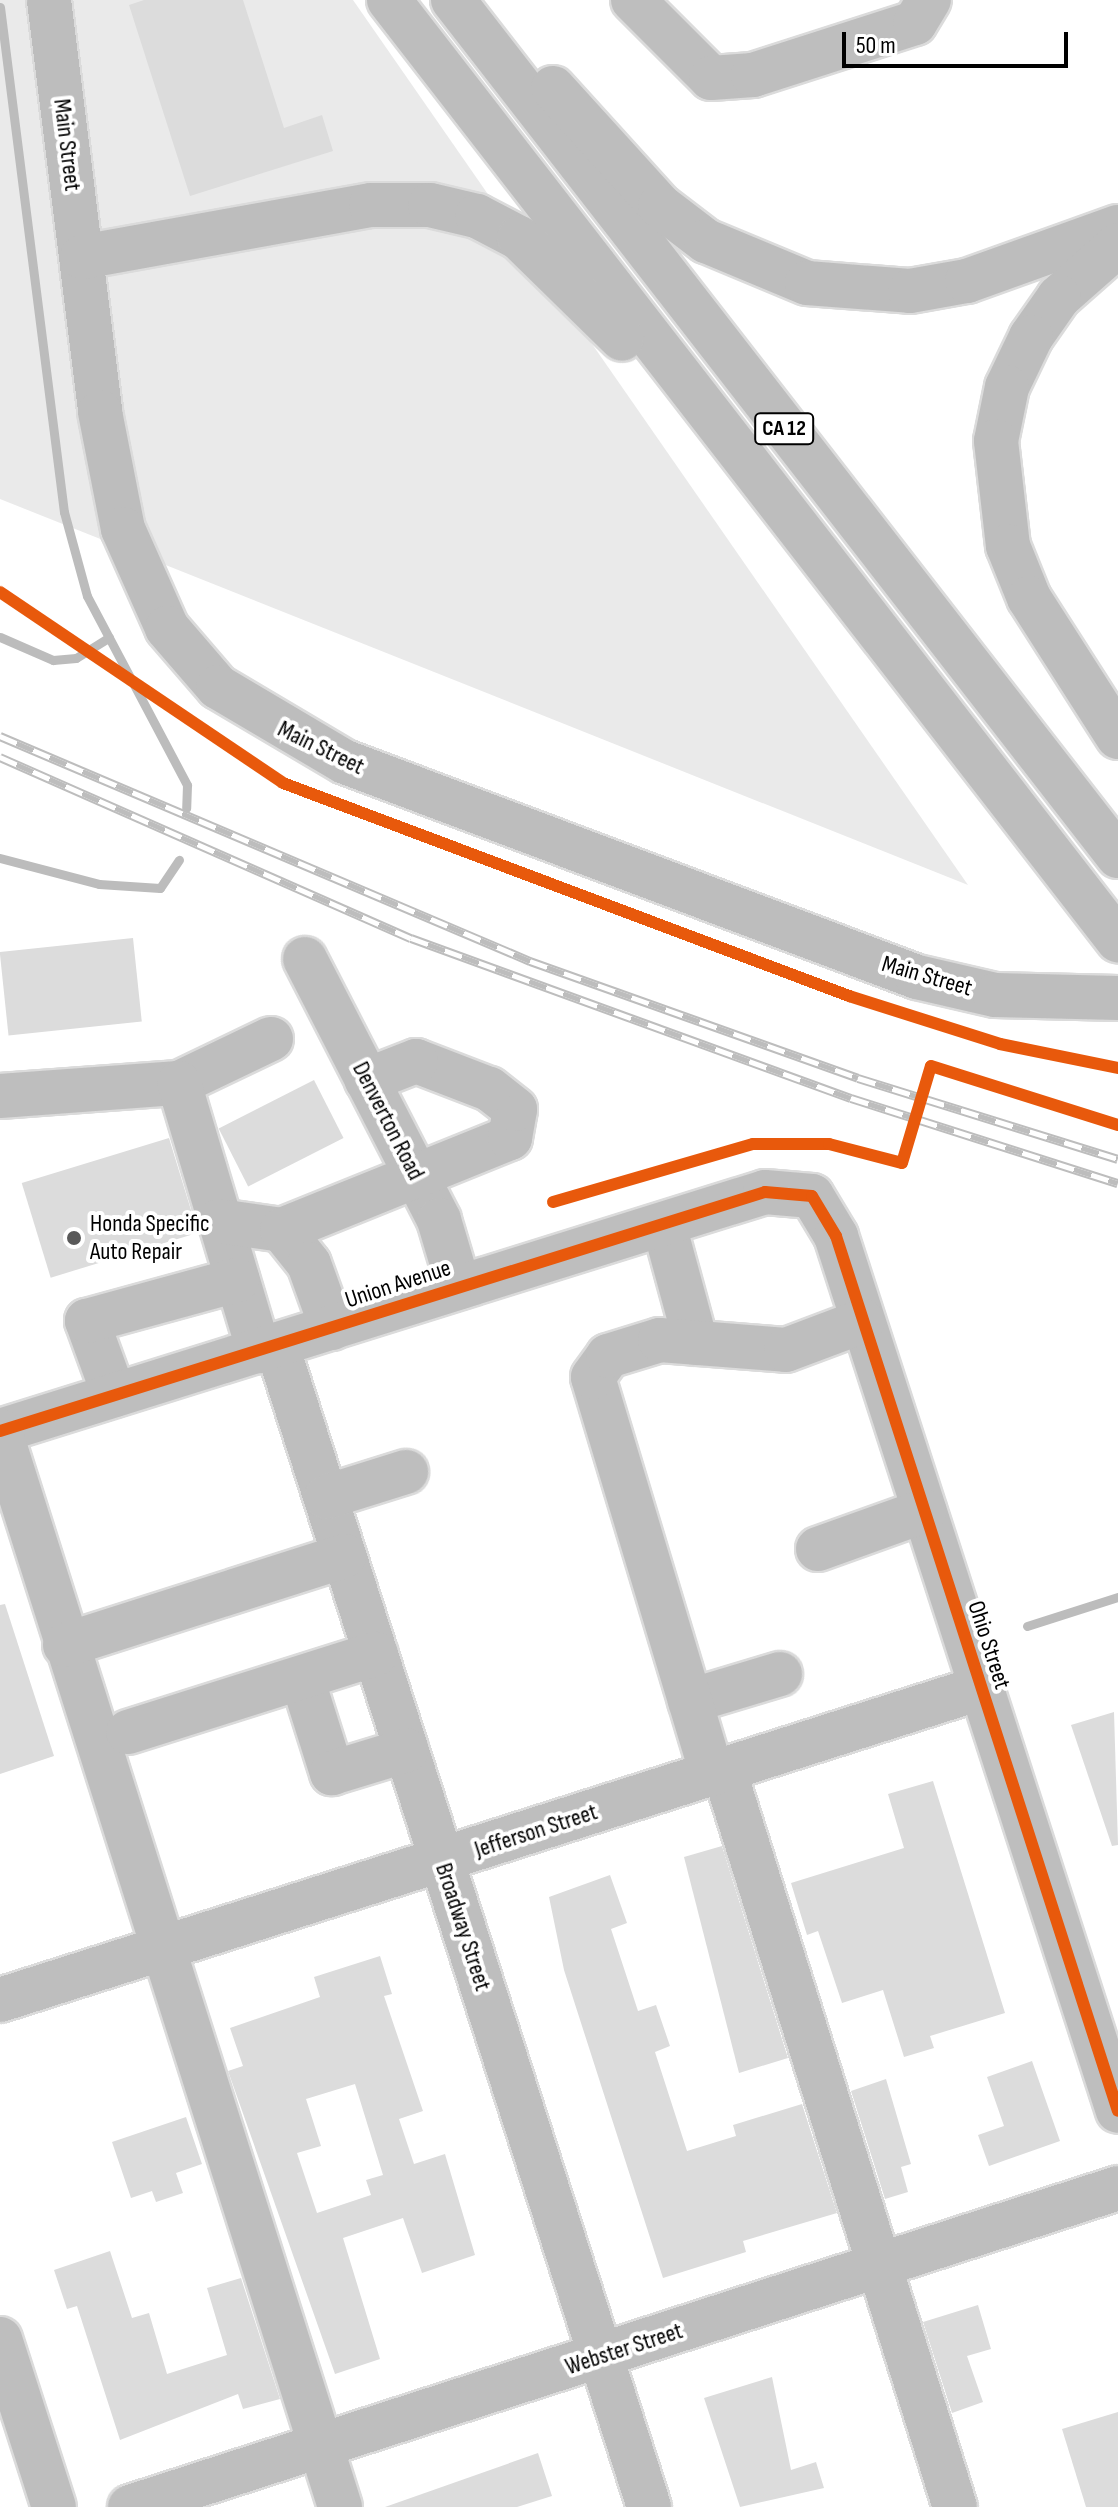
<!DOCTYPE html>
<html>
<head>
<meta charset="utf-8">
<style>
	body { margin:0 }
	#map { position:relative; width:1118px; height:2507px; overflow:hidden; background:#fff; font-family:"Sofia Sans Condensed",sans-serif }
	div>[style] { position:absolute }
	.green>* { inset:0; background:#eaeaea }
	.stream>* { height:9px; margin:-4.5px; padding:0 4.5px; transform-origin:4.5px; border-radius:4.5px; background:#bcbcbc }
	.building>* { inset:0; background:#dcdcdc; transform-origin:0 0 }
	.roads { filter:drop-shadow(2px 0 #dbdbdb) drop-shadow(-2px 0 #dbdbdb) drop-shadow(0 2px #dbdbdb) drop-shadow(0 -2px #dbdbdb) }
	.minor>* { height:44px; margin:-22px; padding:0 22px; transform-origin:22px; border-radius:22px; background:#bebebe }
	.major>* { height:44px; margin:-22px; padding:0 22px; transform-origin:22px; border-radius:22px; background:#bdbdbd }
	.highway>* { height:44px; margin:-22px; padding:0 22px; transform-origin:22px; border-radius:22px; background:#bdbdbd }
	.rail>* { height:9px; margin-top:-4.5px; transform-origin:0; background:repeating-linear-gradient(90deg,#fff 0 18px,#bdbdbd 0 36px); box-sizing:border-box; border-block:2px solid #bdbdbd }
	.cycleway>* { height:12px; margin:-6px; padding:0 6px; transform-origin:6px; border-radius:6px; background:#e8590c }
	.dots>* { width:22px; height:22px; translate:-50% -50%; box-sizing:border-box; border:4px solid #fff; border-radius:50% }
	span { translate:-50% -50%; white-space:nowrap; text-align:center; line-height:1.15; -webkit-text-stroke:8px #fff; paint-order:stroke }
	.shield-label span { padding:2px 6px; background:#fff; border:2px solid; border-radius:6px; -webkit-text-stroke-width:0 }
	.shield-label { font-size:22px; color:#000; font-weight:700 }
	.street-label { font-size:24px; color:#000 }
	.poi-label { font-size:24px; color:#000 }
	.left { translate:0 -50%; text-align:left }
	.scale { position:absolute; left:842px; top:32px; width:226px; height:36px; box-sizing:border-box; border:4px solid #000; border-top:0; padding-left:10px; font-size:24px; line-height:28px; white-space:nowrap; color:#000; -webkit-text-stroke:6px #fff; paint-order:stroke }
</style>
</head>
<body>
<div id="map">
	<div class="green">
		<i style="clip-path:polygon(0 0,353px 0,968px 885px,0 499px)"></i>
	</div>
	<div class="stream">
		<i style="left:0;top:7px;width:509px;rotate:82.78deg"></i>
		<i style="left:64px;top:512px;width:87px;rotate:74.7deg"></i>
		<i style="left:87px;top:596px;width:214px;rotate:62.1deg"></i>
		<i style="left:187px;top:785px;width:23px;rotate:92deg"></i>
		<i style="left:0;top:637px;width:58px;rotate:23.5deg"></i>
		<i style="left:53px;top:660px;width:23px;rotate:-5deg"></i>
		<i style="left:76px;top:658px;width:39px;rotate:-32deg"></i>
		<i style="left:0;top:858px;width:102px;rotate:14.7deg"></i>
		<i style="left:99px;top:884px;width:61px;rotate:3.8deg"></i>
		<i style="left:160px;top:888px;width:34px;rotate:-56deg"></i>
		<i style="left:1027px;top:1626px;width:96px;rotate:-17.7deg"></i>
	</div>
	<div class="building">
		<i style="clip-path:polygon(144px 0,243px 0,284px 128px,322px 115px,333px 151px,190px 196px,129px 5px)"></i>
		<i style="left:133px;top:938px;width:84px;height:134px;rotate:84deg"></i>
		<i style="left:314px;top:1080px;width:65px;height:107px;rotate:63deg"></i>
		<i style="left:169px;top:1138px;width:99px;height:154px;rotate:73deg"></i>
		<i style="clip-path:polygon(5px 1604px,54px 1756px,0 1774px,0 1605px)"></i>
		<i style="clip-path:polygon(1114px 1712px,1118px 1845px,1112px 1846px,1071px 1725px)"></i>
		<i style="clip-path:polygon(933px 1781px,1005px 2013px,930px 2036px,934px 2048px,904px 2057px,883px 1990px,842px 2003px,818px 1931px,807px 1935px,791px 1883px,904px 1848px,888px 1794px)"></i>
		<i style="clip-path:polygon(722px 1846px,788px 2058px,739px 2073px,684px 1857px)"></i>
		<i style="clip-path:polygon(610px 1875px,627px 1923px,611px 1929px,638px 2011px,656px 2005px,670px 2046px,655px 2052px,687px 2151px,736px 2136px,733px 2125px,802px 2104px,837px 2213px,743px 2241px,746px 2252px,663px 2278px,564px 1970px,549px 1897px)"></i>
		<i style="clip-path:polygon(evenodd,380px 1956px,392px 1994px,384px 1996px,423px 2111px,399px 2119px,414px 2164px,445px 2154px,475px 2255px,422px 2273px,403px 2218px,343px 2238px,380px 2359px,335px 2374px,228px 2071px,243px 2066px,230px 2028px,320px 1997px,314px 1977px,380px 1956px,355px 2084px,383px 2175px,366px 2180px,371px 2195px,317px 2213px,297px 2153px,321px 2146px,306px 2099px,355px 2084px)"></i>
		<i style="clip-path:polygon(1032px 2061px,1060px 2141px,989px 2166px,978px 2135px,1004px 2126px,987px 2077px)"></i>
		<i style="clip-path:polygon(886px 2079px,911px 2164px,901px 2167px,908px 2192px,885px 2199px,851px 2091px)"></i>
		<i style="clip-path:polygon(186px 2117px,202px 2164px,176px 2173px,183px 2193px,156px 2202px,152px 2191px,131px 2198px,112px 2142px)"></i>
		<i style="clip-path:polygon(110px 2251px,132px 2318px,149px 2313px,167px 2374px,227px 2355px,207px 2288px,241px 2278px,280px 2399px,243px 2409px,238px 2394px,120px 2440px,77px 2306px,67px 2309px,54px 2270px)"></i>
		<i style="clip-path:polygon(978px 2305px,991px 2349px,967px 2356px,983px 2402px,952px 2413px,923px 2322px)"></i>
		<i style="clip-path:polygon(772px 2377px,791px 2470px,816px 2462px,824px 2488px,740px 2507px,704px 2398px)"></i>
		<i style="clip-path:polygon(1118px 2412px,1118px 2507px,1086px 2507px,1062px 2429px)"></i>
		<i style="clip-path:polygon(538px 2453px,552px 2496px,517px 2507px,385px 2507px)"></i>
	</div>
	<div class="roads">
		<div class="minor">
			<i style="left:633px;top:0;width:110px;rotate:45deg"></i>
			<i style="left:711px;top:78px;width:42px;rotate:-4.1deg"></i>
			<i style="left:753px;top:75px;width:170px;rotate:-17.8deg"></i>
			<i style="left:915px;top:23px;width:27px;rotate:-59deg"></i>
			<i style="left:305px;top:959px;width:293px;rotate:62.8deg"></i>
			<i style="left:439px;top:1220px;width:70px;rotate:73.4deg"></i>
			<i style="left:179px;top:1083px;width:102px;rotate:-25.6deg"></i>
			<i style="left:0;top:1096px;width:179px;rotate:-4.2deg"></i>
			<i style="left:179px;top:1083px;width:280px;rotate:73.4deg"></i>
			<i style="left:219px;top:1221px;width:64px;rotate:8.1deg"></i>
			<i style="left:282px;top:1230px;width:246px;rotate:-22deg"></i>
			<i style="left:510px;top:1138px;width:29px;rotate:-80deg"></i>
			<i style="left:515px;top:1109px;width:33px;rotate:-142deg"></i>
			<i style="left:489px;top:1089px;width:78px;rotate:-159deg"></i>
			<i style="left:416px;top:1061px;width:53px;rotate:158.8deg"></i>
			<i style="left:664px;top:1225px;width:122px;rotate:74.8deg"></i>
			<i style="left:282px;top:1230px;width:43px;rotate:51.5deg"></i>
			<i style="left:309px;top:1264px;width:68px;rotate:70.2deg"></i>
			<i style="left:277px;top:1346px;width:1219px;rotate:72.23deg"></i>
			<i style="left:114px;top:1395px;width:79px;rotate:-110deg"></i>
			<i style="left:87px;top:1321px;width:156px;rotate:-15.3deg"></i>
			<i style="left:0;top:1431px;width:801px;rotate:-17.35deg"></i>
			<i style="left:765px;top:1192px;width:47px;rotate:4.9deg"></i>
			<i style="left:812px;top:1196px;width:47px;rotate:59deg"></i>
			<i style="left:836px;top:1236px;width:919px;rotate:72.14deg"></i>
			<i style="left:0;top:1431px;width:1128px;rotate:72.46deg"></i>
			<i style="left:326px;top:1497px;width:84px;rotate:-17.4deg"></i>
			<i style="left:818px;top:1549px;width:113px;rotate:-19.7deg"></i>
			<i style="left:65px;top:1645px;width:293px;rotate:-17.7deg"></i>
			<i style="left:302px;top:1678px;width:100px;rotate:72.5deg"></i>
			<i style="left:332px;top:1773px;width:78px;rotate:-17deg"></i>
			<i style="left:690px;top:1701px;width:94px;rotate:-16.7deg"></i>
			<i style="left:128px;top:1732px;width:260px;rotate:-17.5deg"></i>
			<i style="left:724px;top:1770px;width:772px;rotate:72.6deg"></i>
			<i style="left:712px;top:1774px;width:414px;rotate:-106.7deg"></i>
			<i style="left:593px;top:1377px;width:26px;rotate:-54deg"></i>
			<i style="left:608px;top:1356px;width:54px;rotate:-17.1deg"></i>
			<i style="left:660px;top:1340px;width:126px;rotate:4.5deg"></i>
			<i style="left:786px;top:1350px;width:82px;rotate:-20.6deg"></i>
			<i style="left:0;top:2000px;width:1028px;rotate:-17.66deg"></i>
			<i style="left:0;top:2339px;width:176px;rotate:72.2deg"></i>
			<i style="left:130px;top:2507px;width:1038px;rotate:-17.89deg"></i>
		</div>
		<div class="major">
			<i style="left:49px;top:0;width:415px;rotate:82.9deg"></i>
			<i style="left:100px;top:412px;width:119px;rotate:78.9deg"></i>
			<i style="left:123px;top:529px;width:108px;rotate:66deg"></i>
			<i style="left:167px;top:628px;width:78px;rotate:49.2deg"></i>
			<i style="left:218px;top:687px;width:147px;rotate:30.6deg"></i>
			<i style="left:345px;top:762px;width:611px;rotate:20.6deg"></i>
			<i style="left:917px;top:977px;width:80px;rotate:13deg"></i>
			<i style="left:995px;top:995px;width:123px;rotate:1.4deg"></i>
		</div>
		<div class="highway">
			<i style="left:389px;top:0;width:1190px;rotate:52.21deg"></i>
			<i style="left:453px;top:0;width:1084px;rotate:52.16deg"></i>
			<i style="left:553px;top:88px;width:159px;rotate:47.8deg"></i>
			<i style="left:660px;top:206px;width:58px;rotate:37.3deg"></i>
			<i style="left:706px;top:241px;width:109px;rotate:22.6deg"></i>
			<i style="left:807px;top:283px;width:103px;rotate:4.4deg"></i>
			<i style="left:910px;top:291px;width:58px;rotate:-10deg"></i>
			<i style="left:967px;top:281px;width:160px;rotate:-19.7deg"></i>
			<i style="left:1118px;top:245px;width:79px;rotate:138.6deg"></i>
			<i style="left:1059px;top:297px;width:49px;rotate:125deg"></i>
			<i style="left:1031px;top:337px;width:55px;rotate:115.6deg"></i>
			<i style="left:1007px;top:387px;width:55px;rotate:101.5deg"></i>
			<i style="left:996px;top:441px;width:106px;rotate:83.5deg"></i>
			<i style="left:1008px;top:546px;width:56px;rotate:68deg"></i>
			<i style="left:1029px;top:598px;width:165px;rotate:57.4deg"></i>
			<i style="left:82px;top:257px;width:294px;rotate:-10.2deg"></i>
			<i style="left:371px;top:205px;width:59px"></i>
			<i style="left:430px;top:205px;width:48px;rotate:13.2deg"></i>
			<i style="left:477px;top:216px;width:47px;rotate:27.6deg"></i>
			<i style="left:519px;top:238px;width:144px;rotate:44.4deg"></i>
		</div>
	</div>
	<div class="rail">
		<i style="left:0;top:736px;width:576px;rotate:23deg"></i>
		<i style="left:530px;top:961px;width:348px;rotate:19.6deg"></i>
		<i style="left:858px;top:1078px;width:272px;rotate:17.3deg"></i>
		<i style="left:0;top:757px;width:449px;rotate:23.8deg"></i>
		<i style="left:411px;top:938px;width:468px;rotate:20deg"></i>
		<i style="left:851px;top:1098px;width:280px;rotate:17.7deg"></i>
	</div>
	<div class="cycleway">
		<i style="left:0;top:592px;width:341px;rotate:34deg"></i>
		<i style="left:283px;top:783px;width:605px;rotate:20.62deg"></i>
		<i style="left:849px;top:996px;width:158px;rotate:17.6deg"></i>
		<i style="left:1000px;top:1044px;width:120px;rotate:11.5deg"></i>
		<i style="left:553px;top:1202px;width:208px;rotate:-16.2deg"></i>
		<i style="left:753px;top:1144px;width:76px"></i>
		<i style="left:829px;top:1144px;width:75px;rotate:14.6deg"></i>
		<i style="left:902px;top:1163px;width:101px;rotate:-73.4deg"></i>
		<i style="left:931px;top:1066px;width:196px;rotate:17.5deg"></i>
		<i style="left:0;top:1431px;width:801px;rotate:-17.35deg"></i>
		<i style="left:765px;top:1192px;width:47px;rotate:4.9deg"></i>
		<i style="left:812px;top:1196px;width:47px;rotate:59deg"></i>
		<i style="left:836px;top:1236px;width:919px;rotate:72.14deg"></i>
	</div>
	<div class="dots">
		<i style="left:74px;top:1238px;background:#595959"></i>
	</div>
	<div class="shield-label">
		<span style="left:784px;top:429px">CA 12</span>
	</div>
	<div class="street-label">
		<span style="left:67px;top:145px;rotate:83deg">Main Street</span>
		<span style="left:321px;top:748px;rotate:26deg">Main Street</span>
		<span style="left:927px;top:976px;rotate:16deg">Main Street</span>
		<span style="left:388px;top:1121px;rotate:63deg">Denverton Road</span>
		<span style="left:398px;top:1284px;rotate:-18deg">Union Avenue</span>
		<span style="left:989px;top:1645px;rotate:72deg">Ohio Street</span>
		<span style="left:536px;top:1831px;rotate:-18deg">Jefferson Street</span>
		<span style="left:463px;top:1927px;rotate:72deg">Broadway Street</span>
		<span style="left:624px;top:2349px;rotate:-18deg">Webster Street</span>
	</div>
	<div class="poi-label">
		<span class="left" style="left:90px;top:1238px">Honda Specific<br>Auto Repair</span>
	</div>
	<div class="scale">50 m</div>
</div>
</body>
</html>
